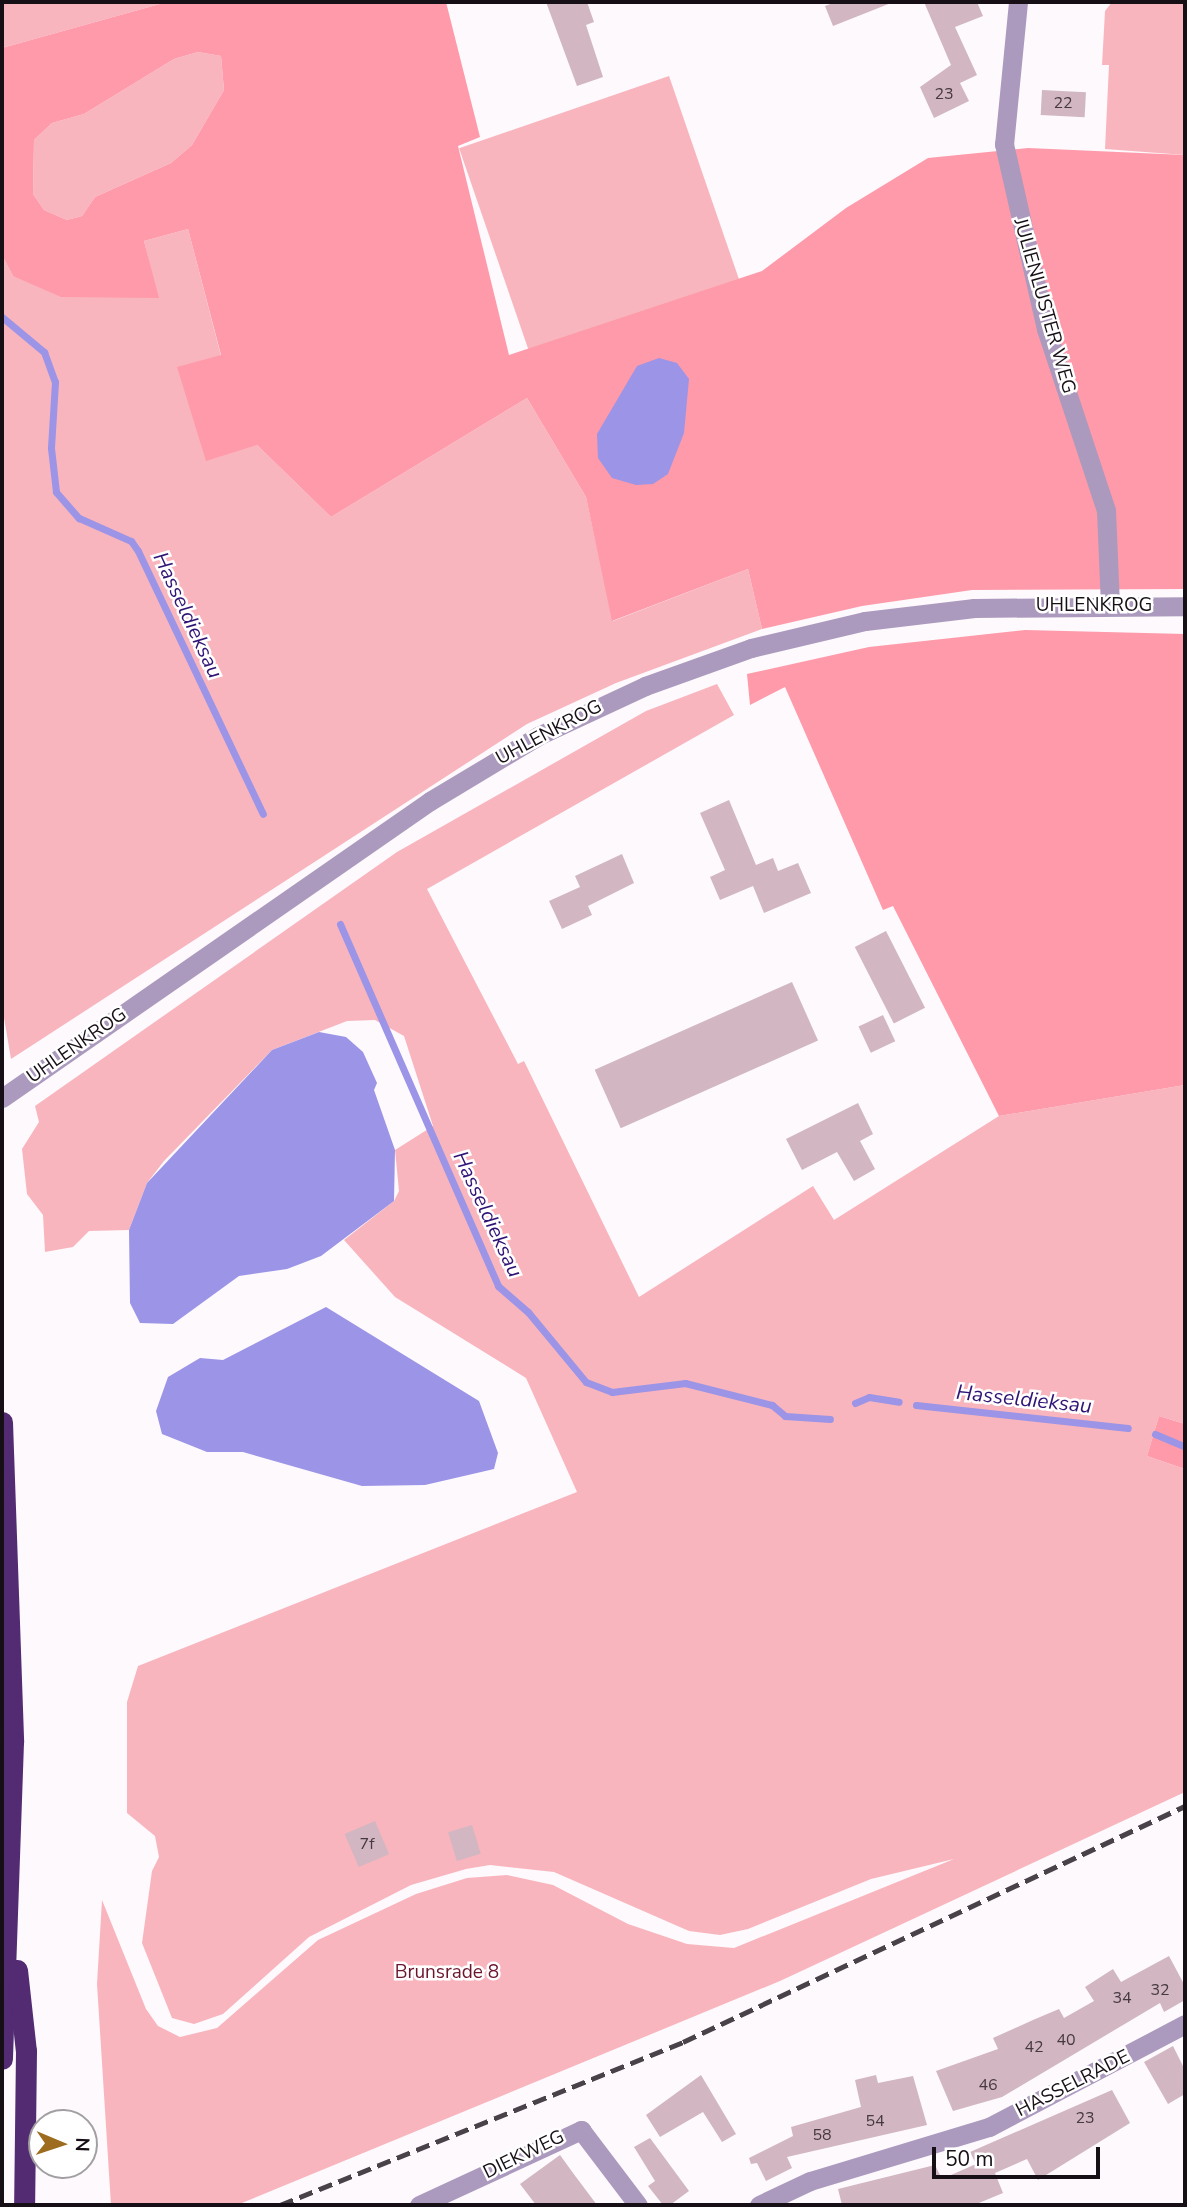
<!DOCTYPE html>
<html>
<head>
<meta charset="utf-8">
<style>
	body { margin:0 }
	#map { position:relative; width:1187px; height:2207px; overflow:hidden; background:#fdf9fd; font-family:"Nunito Sans",sans-serif }
	div>[style] { position:absolute }
	.green>* { inset:0; background:#f9b5bd; transform-origin:0 0 }
	.forest>* { inset:0; background:#fe9aa9 }
	.water>* { inset:0; background:#9b94e7 }
	.stream>* { height:7px; margin:-3.5px; padding:0 3.5px; transform-origin:3.5px; border-radius:3.5px; background:#9b94e7 }
	.building>* { inset:0; background:#d2b6c2; transform-origin:0 0 }
	.minor>* { height:19px; margin:-9.5px; padding:0 9.5px; transform-origin:9.5px; border-radius:9.5px; background:#ab9abd }
	.motorway>* { height:21px; margin:-10.5px; padding:0 10.5px; transform-origin:10.5px; border-radius:10.5px; background:#532b72 }
	.rail>* { height:5px; margin-top:-2.5px; transform-origin:0; background:repeating-linear-gradient(90deg,#494248 0 14px,transparent 0 21px) }
	span { translate:-50% -50%; white-space:nowrap; text-align:center; line-height:1.15; -webkit-text-stroke:5px #fff; paint-order:stroke }
	.number-label { font-size:16px; color:#463941 }
	.number-label span { -webkit-text-stroke-width:0 }
	.street-label { font-size:19px; color:#170f16 }
	.park-label { font-size:19px; color:#6c162d }
	.water-label { font-size:21px; color:#301475; font-style:italic }
	.frame { position:absolute; inset:0; border:4px solid #170f16; pointer-events:none }
	.north { position:absolute; left:28px; top:2109px; width:70px; height:70px; box-sizing:border-box; background:#fff; border:2px solid #a29fa2; border-radius:50%; rotate:92deg; font-size:19px; font-weight:700; line-height:28px; text-align:center; color:#170f16 }
	.north::after { content:''; display:block; margin:auto; width:24px; height:32px; background:#9d6c1f; clip-path:polygon(50% 0,100% 100%,50% 72%,0 100%) }
	.scale { position:absolute; left:932px; top:2147px; width:168px; height:32px; box-sizing:border-box; border:4px solid #170f16; border-top:0; padding-left:9px; font-size:21px; line-height:24px; white-space:nowrap; color:#170f16; -webkit-text-stroke:5px #fff; paint-order:stroke }
</style>
</head>
<body>
<div id="map">
	<div class="green">
		<i style="clip-path:polygon(2px 2px,167px 2px,2px 48px)"></i>
		<i style="clip-path:polygon(1112px 2px,1185px 2px,1185px 155px,1105px 149px,1109px 65px,1102px 65px,1105px 11px)"></i>
		<i style="clip-path:polygon(198px 52px,221px 56px,224px 90px,192px 145px,171px 163px,95px 197px,82px 216px,67px 220px,44px 210px,33px 194px,34px 140px,52px 123px,84px 114px,174px 59px)"></i>
		<i style="left:669px;top:76px;width:215px;height:222px;rotate:71deg"></i>
		<i style="clip-path:polygon(188px 229px,221px 356px,257px 445px,331px 517px,527px 398px,586px 497px,613px 621px,748px 569px,762px 629px,616px 683px,527px 724px,11px 1059px,2px 1006px,2px 255px,13px 276px,158px 298px,144px 241px)"></i>
		<i style="clip-path:polygon(717px 684px,734px 715px,427px 889px,518px 1064px,524px 1061px,639px 1297px,813px 1186px,834px 1220px,999px 1116px,1185px 1085px,1185px 1424px,1159px 1416px,1147px 1456px,1185px 1469px,1185px 1792px,780px 1981px,237px 2205px,111px 2205px,97px 1984px,102px 1900px,146px 2009px,158px 2026px,180px 2037px,217px 2028px,318px 1940px,416px 1894px,467px 1878px,507px 1875px,553px 1885px,628px 1924px,687px 1944px,734px 1948px,954px 1859px,871px 1879px,748px 1929px,720px 1935px,689px 1931px,554px 1872px,490px 1865px,466px 1869px,411px 1885px,309px 1937px,223px 2014px,194px 2024px,172px 2018px,142px 1943px,152px 1871px,159px 1857px,155px 1836px,127px 1813px,127px 1702px,138px 1666px,577px 1492px,526px 1378px,395px 1297px,344px 1240px,394px 1201px,399px 1191px,395px 1150px,433px 1126px,404px 1036px,375px 1020px,347px 1021px,272px 1050px,164px 1161px,147px 1183px,129px 1230px,89px 1231px,73px 1247px,45px 1252px,43px 1215px,27px 1194px,22px 1149px,39px 1122px,35px 1106px,397px 852px,646px 711px)"></i>
	</div>
	<div class="forest">
		<i style="clip-path:polygon(evenodd,167px 2px,446px 2px,480px 137px,458px 146px,509px 355px,762px 271px,846px 208px,928px 158px,1028px 148px,1185px 155px,1185px 589px,972px 590px,862px 606px,762px 629px,748px 569px,612px 621px,586px 497px,527px 398px,331px 517px,257px 445px,206px 461px,177px 367px,221px 355px,188px 229px,144px 241px,159px 298px,61px 297px,13px 276px,2px 255px,2px 48px,167px 2px,198px 52px,221px 56px,224px 90px,192px 145px,171px 163px,95px 197px,82px 216px,67px 220px,44px 210px,33px 194px,34px 140px,52px 123px,84px 114px,174px 59px,198px 52px)"></i>
		<i style="clip-path:polygon(1025px 630px,1185px 634px,1185px 1085px,999px 1116px,893px 906px,883px 910px,785px 687px,750px 705px,747px 674px,869px 647px)"></i>
		<i style="clip-path:polygon(1159px 1416px,1185px 1424px,1185px 1469px,1147px 1456px)"></i>
	</div>
	<div class="water">
		<i style="clip-path:polygon(659px 358px,677px 363px,689px 379px,684px 433px,668px 474px,653px 484px,636px 485px,612px 478px,598px 458px,597px 434px,637px 366px)"></i>
		<i style="clip-path:polygon(319px 1032px,346px 1037px,363px 1052px,377px 1083px,374px 1090px,395px 1150px,394px 1201px,321px 1256px,287px 1269px,239px 1276px,173px 1324px,140px 1323px,130px 1303px,129px 1230px,147px 1183px,272px 1050px)"></i>
		<i style="clip-path:polygon(326px 1307px,479px 1401px,498px 1453px,494px 1469px,425px 1485px,362px 1486px,243px 1452px,207px 1452px,162px 1434px,156px 1411px,168px 1377px,200px 1358px,223px 1360px)"></i>
	</div>
	<div class="stream">
		<i style="left:2px;top:317px;width:55px;rotate:39.8deg"></i>
		<i style="left:44px;top:352px;width:32px;rotate:70deg"></i>
		<i style="left:55px;top:382px;width:66px;rotate:93.5deg"></i>
		<i style="left:51px;top:448px;width:44px;rotate:83.5deg"></i>
		<i style="left:56px;top:492px;width:35px;rotate:49deg"></i>
		<i style="left:79px;top:518px;width:57px;rotate:23.9deg"></i>
		<i style="left:131px;top:541px;width:12px;rotate:55deg"></i>
		<i style="left:138px;top:551px;width:291px;rotate:64.6deg"></i>
		<i style="left:340px;top:924px;width:395px;rotate:66.4deg"></i>
		<i style="left:498px;top:1286px;width:40px;rotate:41deg"></i>
		<i style="left:528px;top:1312px;width:91px;rotate:50.4deg"></i>
		<i style="left:586px;top:1382px;width:28px;rotate:21deg"></i>
		<i style="left:612px;top:1392px;width:74px;rotate:-7deg"></i>
		<i style="left:685px;top:1383px;width:90px;rotate:14.2deg"></i>
		<i style="left:772px;top:1405px;width:17px;rotate:40deg"></i>
		<i style="left:785px;top:1416px;width:45px;rotate:3.8deg"></i>
		<i style="left:855px;top:1403px;width:15px;rotate:-23deg"></i>
		<i style="left:869px;top:1397px;width:30px;rotate:9deg"></i>
		<i style="left:916px;top:1405px;width:213px;rotate:6.2deg"></i>
		<i style="left:1155px;top:1434px;width:33px;rotate:23deg"></i>
	</div>
	<div class="building">
		<i style="clip-path:polygon(546px 2px,587px 2px,594px 22px,586px 25px,603px 77px,577px 86px)"></i>
		<i style="clip-path:polygon(836px 2px,891px 2px,891px 3px,833px 26px,825px 6px)"></i>
		<i style="clip-path:polygon(924px 2px,977px 2px,983px 16px,955px 27px,977px 75px,960px 83px,969px 101px,934px 118px,920px 87px,951px 65px)"></i>
		<i style="left:1042px;top:90px;width:44px;height:25px;rotate:3deg"></i>
		<i style="clip-path:polygon(729px 800px,756px 865px,773px 858px,778px 871px,798px 863px,811px 893px,764px 913px,753px 886px,720px 900px,710px 877px,725px 870px,700px 813px)"></i>
		<i style="clip-path:polygon(622px 854px,634px 883px,588px 906px,592px 915px,562px 929px,549px 901px,580px 887px,575px 876px)"></i>
		<i style="left:886px;top:931px;width:86px;height:35px;rotate:63deg"></i>
		<i style="left:792px;top:982px;width:64px;height:216px;rotate:66deg"></i>
		<i style="left:883px;top:1015px;width:29px;height:27px;rotate:65deg"></i>
		<i style="clip-path:polygon(858px 1103px,873px 1134px,860px 1141px,875px 1169px,854px 1181px,837px 1152px,802px 1170px,786px 1139px)"></i>
		<i style="left:375px;top:1821px;width:36px;height:33px;rotate:67deg"></i>
		<i style="left:472px;top:1825px;width:30px;height:25px;rotate:73deg"></i>
		<i style="clip-path:polygon(1169px 1956px,1185px 1986px,1185px 2000px,1164px 2012px,1160px 2003px,1002px 2097px,953px 2111px,936px 2071px,998px 2049px,993px 2038px,1033px 2020px,1059px 2009px,1064px 2018px,1094px 2001px,1085px 1987px,1113px 1969px,1121px 1982px)"></i>
		<i style="clip-path:polygon(1173px 2046px,1185px 2070px,1185px 2094px,1168px 2104px,1144px 2062px)"></i>
		<i style="clip-path:polygon(701px 2075px,736px 2134px,722px 2142px,703px 2112px,660px 2137px,646px 2115px)"></i>
		<i style="clip-path:polygon(876px 2075px,878px 2083px,913px 2076px,927px 2125px,787px 2157px,792px 2168px,766px 2181px,757px 2163px,751px 2164px,749px 2158px,793px 2136px,791px 2127px,861px 2107px,855px 2080px)"></i>
		<i style="clip-path:polygon(1112px 2090px,1130px 2123px,1038px 2180px,1027px 2159px,995px 2173px,1003px 2193px,974px 2205px,842px 2205px,838px 2189px,935px 2165px,942px 2179px,976px 2164px,970px 2152px)"></i>
		<i style="clip-path:polygon(650px 2138px,689px 2191px,670px 2205px,663px 2205px,648px 2186px,655px 2181px,634px 2147px)"></i>
		<i style="clip-path:polygon(560px 2155px,573px 2173px,597px 2205px,536px 2205px,520px 2184px)"></i>
	</div>
	<div class="minor">
		<i style="left:1018px;top:2px;width:143px;rotate:95.6deg"></i>
		<i style="left:1004px;top:144px;width:190px;rotate:77.2deg"></i>
		<i style="left:1046px;top:329px;width:191px;rotate:71.7deg"></i>
		<i style="left:1106px;top:510px;width:96px;rotate:87.6deg"></i>
		<i style="left:2px;top:1098px;width:521px;rotate:-34.76deg"></i>
		<i style="left:430px;top:801px;width:126px;rotate:-31deg"></i>
		<i style="left:538px;top:736px;width:118px;rotate:-25deg"></i>
		<i style="left:645px;top:686px;width:113px;rotate:-19.7deg"></i>
		<i style="left:751px;top:648px;width:117px;rotate:-13.3deg"></i>
		<i style="left:865px;top:621px;width:110px;rotate:-6.8deg"></i>
		<i style="left:974px;top:608px;width:211px;rotate:-0.5deg"></i>
		<i style="left:419px;top:2205px;width:179px;rotate:-24.8deg"></i>
		<i style="left:581px;top:2130px;width:94px;rotate:52.8deg"></i>
		<i style="left:759px;top:2205px;width:56px;rotate:-25.2deg"></i>
		<i style="left:810px;top:2181px;width:187px;rotate:-16.8deg"></i>
		<i style="left:989px;top:2127px;width:221px;rotate:-27.7deg"></i>
	</div>
	<div class="motorway">
		<i style="left:2px;top:1422px;width:320px;rotate:88deg"></i>
		<i style="left:13px;top:1742px;width:317px;rotate:92deg"></i>
		<i style="left:17px;top:1970px;width:81px;rotate:83.7deg"></i>
		<i style="left:26px;top:2051px;width:154px;rotate:90.7deg"></i>
	</div>
	<div class="rail">
		<i style="left:280px;top:2205px;width:435px;rotate:-22deg"></i>
		<i style="left:683px;top:2042px;width:555px;rotate:-25.18deg"></i>
	</div>
	<div class="number-label">
		<span style="left:944px;top:94px">23</span>
		<span style="left:1063px;top:103px">22</span>
		<span style="left:367px;top:1844px">7f</span>
		<span style="left:1160px;top:1990px">32</span>
		<span style="left:1122px;top:1998px">34</span>
		<span style="left:1066px;top:2040px">40</span>
		<span style="left:1034px;top:2047px">42</span>
		<span style="left:988px;top:2085px">46</span>
		<span style="left:1085px;top:2118px">23</span>
		<span style="left:875px;top:2121px">54</span>
		<span style="left:822px;top:2135px">58</span>
	</div>
	<div class="street-label">
		<span style="left:1044px;top:306px;rotate:74deg">JULIENLUSTER WEG</span>
		<span style="left:1094px;top:606px">UHLENKROG</span>
		<span style="left:549px;top:733px;rotate:-28deg">UHLENKROG</span>
		<span style="left:77px;top:1046px;rotate:-35deg">UHLENKROG</span>
		<span style="left:1073px;top:2084px;rotate:-27deg">HASSELRADE</span>
		<span style="left:524px;top:2155px;rotate:-26deg">DIEKWEG</span>
	</div>
	<div class="park-label">
		<span style="left:447px;top:1973px">Brunsrade 8</span>
	</div>
	<div class="water-label">
		<span style="left:188px;top:615px;rotate:65deg">Hasseldieksau</span>
		<span style="left:488px;top:1214px;rotate:65deg">Hasseldieksau</span>
		<span style="left:1024px;top:1399px;rotate:6deg">Hasseldieksau</span>
	</div>
	<div class="frame"></div>
	<div class="north">N</div>
	<div class="scale">50 m</div>
</div>
</body>
</html>
